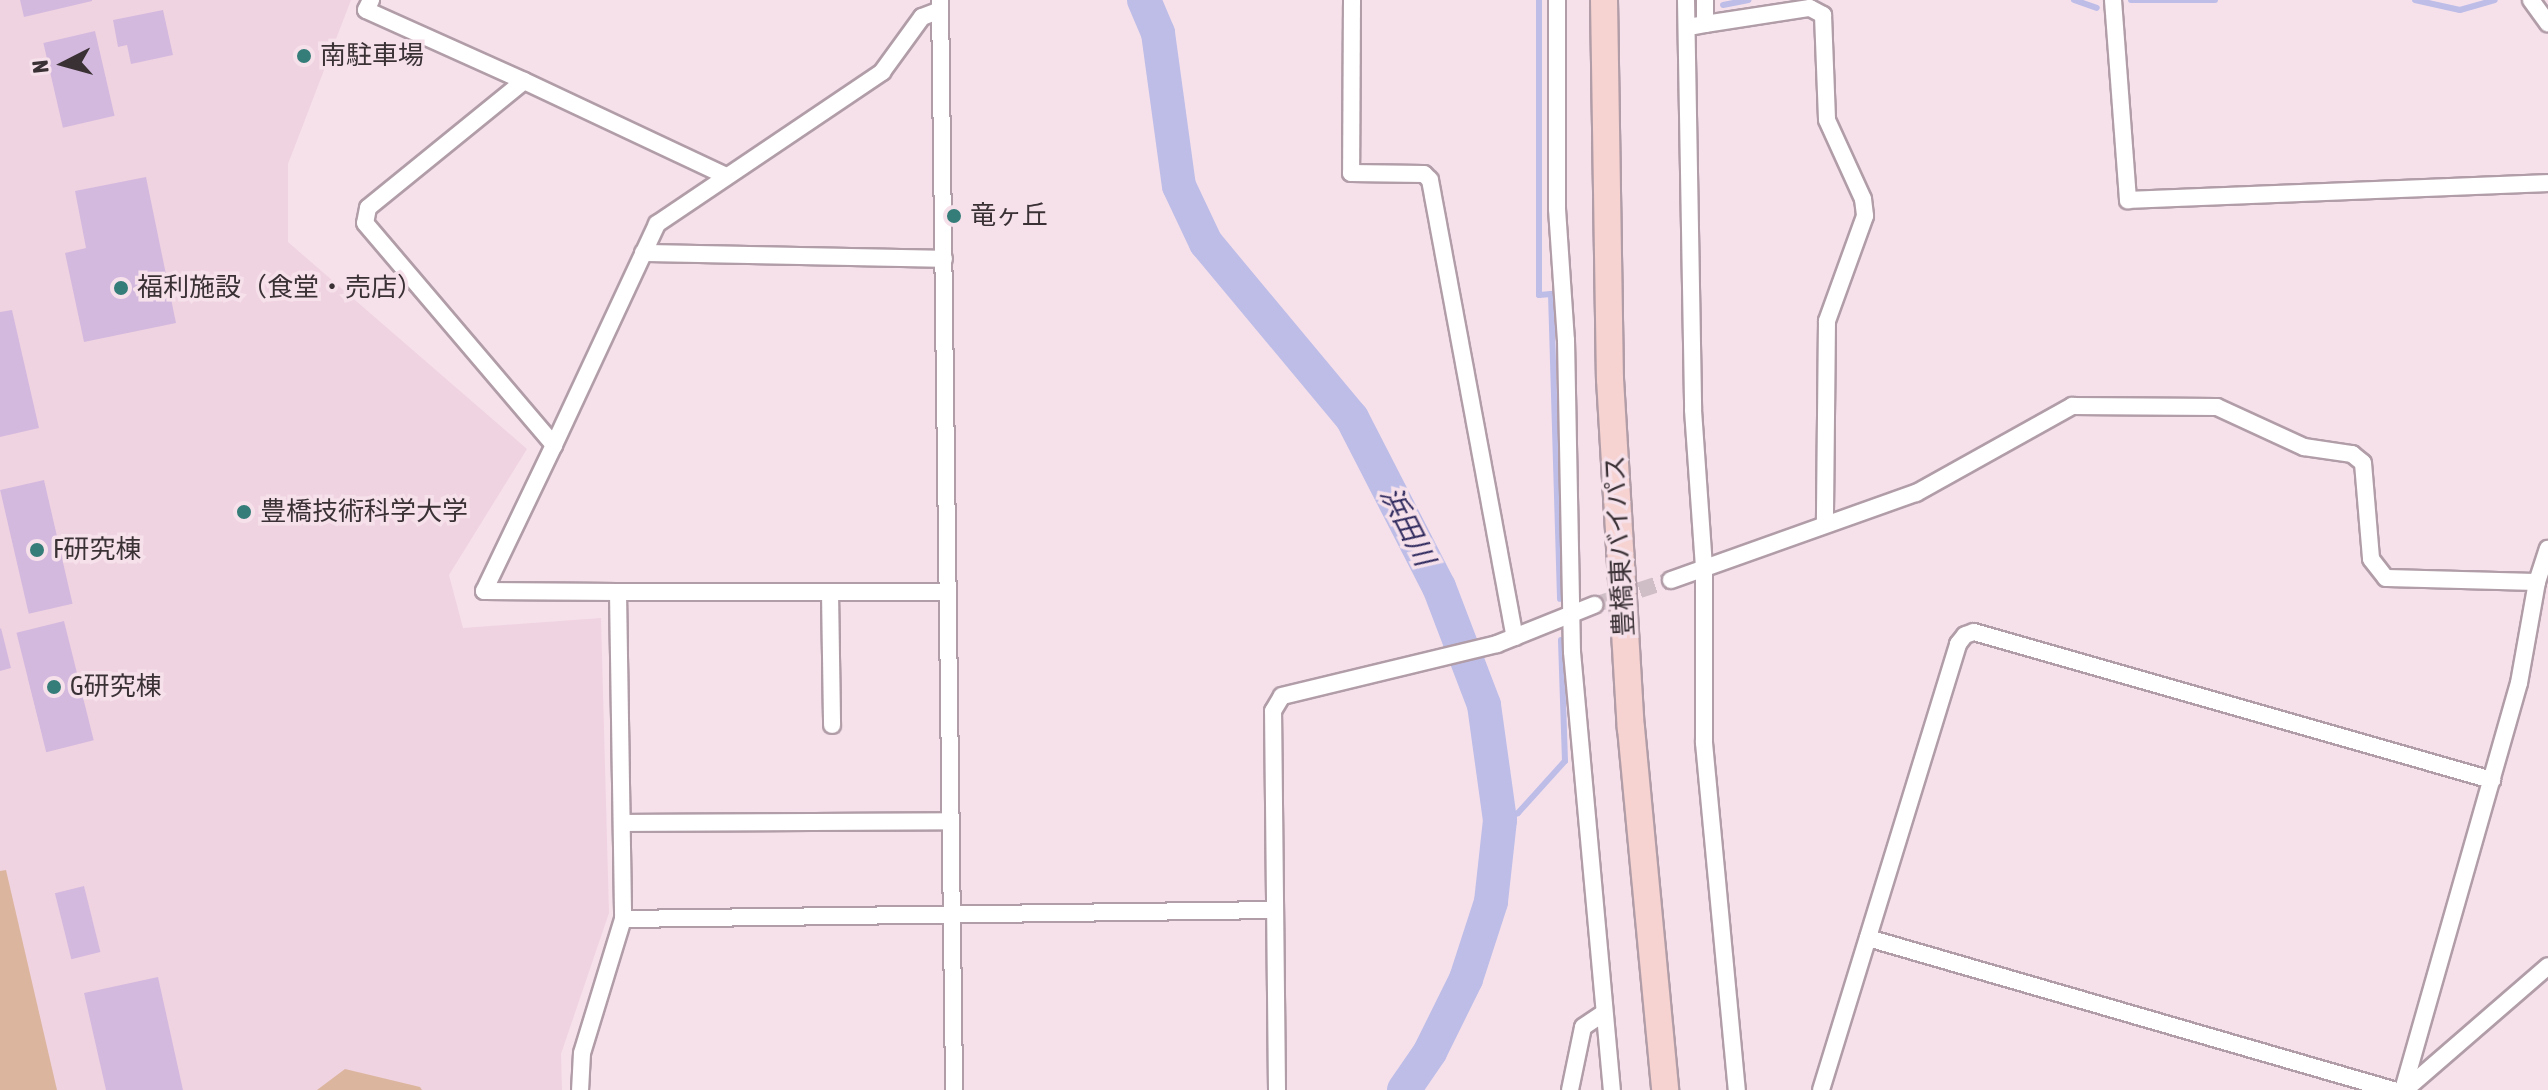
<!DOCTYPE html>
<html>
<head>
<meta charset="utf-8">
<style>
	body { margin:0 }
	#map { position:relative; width:2548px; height:1090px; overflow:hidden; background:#f6e1eb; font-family:"Asap Condensed","Noto Sans JP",sans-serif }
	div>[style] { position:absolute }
	.built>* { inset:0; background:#f0d3e0 }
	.green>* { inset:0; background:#dbb59e }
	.stream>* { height:6px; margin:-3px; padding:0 3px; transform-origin:3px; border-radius:3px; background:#bdbde8 }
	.river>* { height:34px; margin:-17px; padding:0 17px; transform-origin:17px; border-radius:17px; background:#bdbde8 }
	.building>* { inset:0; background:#d4b9df; transform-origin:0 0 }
	.minor-tunnel>* { height:16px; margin-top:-8px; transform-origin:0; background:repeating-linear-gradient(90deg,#d0bec7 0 16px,transparent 0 24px) }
	.roads { filter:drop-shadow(2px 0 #b19da7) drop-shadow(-2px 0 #b19da7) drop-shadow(0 2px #b19da7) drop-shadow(0 -2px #b19da7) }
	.minor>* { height:16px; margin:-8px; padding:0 8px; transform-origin:8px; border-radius:8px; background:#fff }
	.trunk>* { height:26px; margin:-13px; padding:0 13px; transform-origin:13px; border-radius:13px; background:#f6d2d0 }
	.dots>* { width:22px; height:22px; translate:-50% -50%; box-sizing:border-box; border:4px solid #f6e1eb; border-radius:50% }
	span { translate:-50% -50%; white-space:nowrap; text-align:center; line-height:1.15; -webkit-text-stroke:7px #f6e1eb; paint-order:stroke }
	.poi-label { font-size:26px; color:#3a3135 }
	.left { translate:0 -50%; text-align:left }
	.street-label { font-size:26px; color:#3a3135 }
	.water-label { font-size:28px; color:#2e295d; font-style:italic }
	.north { position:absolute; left:24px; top:24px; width:80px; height:80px; -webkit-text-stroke:6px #f6e1eb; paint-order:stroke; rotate:264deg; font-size:22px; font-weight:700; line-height:32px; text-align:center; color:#3a3135 }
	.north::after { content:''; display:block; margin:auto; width:28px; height:36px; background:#3a3135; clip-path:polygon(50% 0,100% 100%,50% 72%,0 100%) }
</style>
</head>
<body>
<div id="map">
	<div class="built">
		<i style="clip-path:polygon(0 0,351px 0,288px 164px,288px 242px,527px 449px,449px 575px,463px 628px,601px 618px,609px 913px,561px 1054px,562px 1090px,0 1090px)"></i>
	</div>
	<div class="green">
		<i style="clip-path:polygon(6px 870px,57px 1090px,0 1090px,0 871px)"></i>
		<i style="clip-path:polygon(345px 1069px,420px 1087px,422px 1090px,317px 1090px)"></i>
	</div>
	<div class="stream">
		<i style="left:1539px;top:0;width:295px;rotate:90deg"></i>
		<i style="left:1539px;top:295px;width:12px;rotate:-5deg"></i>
		<i style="left:1551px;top:294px;width:305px;rotate:88.3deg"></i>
		<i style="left:2074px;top:0;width:24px;rotate:19deg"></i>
		<i style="left:2131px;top:0;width:84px"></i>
		<i style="left:2415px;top:0;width:46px;rotate:12.5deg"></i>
		<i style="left:2460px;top:10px;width:36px;rotate:-16deg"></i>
		<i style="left:1723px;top:5px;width:26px;rotate:-11deg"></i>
		<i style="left:1500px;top:820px;width:19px;rotate:-21deg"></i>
		<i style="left:1518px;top:813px;width:70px;rotate:-47.9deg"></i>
		<i style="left:1565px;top:761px;width:121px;rotate:-91.9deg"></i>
	</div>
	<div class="river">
		<i style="left:1144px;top:0;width:36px;rotate:67deg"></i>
		<i style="left:1158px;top:33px;width:154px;rotate:82.2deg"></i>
		<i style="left:1179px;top:186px;width:63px;rotate:64.7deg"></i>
		<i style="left:1206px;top:243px;width:228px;rotate:50.2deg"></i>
		<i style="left:1352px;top:418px;width:190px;rotate:62.8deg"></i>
		<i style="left:1439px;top:587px;width:126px;rotate:69.1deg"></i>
		<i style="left:1484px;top:705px;width:116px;rotate:82.1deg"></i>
		<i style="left:1500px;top:820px;width:82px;rotate:96.3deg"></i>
		<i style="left:1491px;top:902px;width:81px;rotate:108deg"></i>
		<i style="left:1466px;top:979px;width:81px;rotate:116.3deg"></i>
		<i style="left:1430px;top:1052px;width:46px;rotate:124.4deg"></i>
	</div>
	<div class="building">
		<i style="clip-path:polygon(20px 0,92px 0,92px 1px,24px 17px)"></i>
		<i style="clip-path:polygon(163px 10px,173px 55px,131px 64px,127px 45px,118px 47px,113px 20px)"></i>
		<i style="left:95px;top:31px;width:87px;height:53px;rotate:77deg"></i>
		<i style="clip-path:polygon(146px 177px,176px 323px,84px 342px,65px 253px,86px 248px,75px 191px)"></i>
		<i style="clip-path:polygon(12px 310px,39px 428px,0 437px,0 312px)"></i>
		<i style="left:44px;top:480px;width:127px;height:45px;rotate:77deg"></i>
		<i style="left:64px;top:621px;width:123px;height:49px;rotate:76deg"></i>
		<i style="clip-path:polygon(1px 628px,11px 668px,0 671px,0 629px)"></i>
		<i style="left:84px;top:886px;width:68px;height:30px;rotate:76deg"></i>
		<i style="clip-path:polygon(158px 977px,183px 1090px,106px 1090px,84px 993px)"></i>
	</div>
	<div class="minor-tunnel">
		<i style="left:1594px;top:605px;width:81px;rotate:-18deg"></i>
	</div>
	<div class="roads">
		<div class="minor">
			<i style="left:371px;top:0;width:11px;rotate:117deg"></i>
			<i style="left:366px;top:10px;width:173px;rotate:24.2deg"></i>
			<i style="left:524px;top:81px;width:201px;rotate:140.9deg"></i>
			<i style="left:368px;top:208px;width:15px;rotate:101deg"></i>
			<i style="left:365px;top:223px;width:292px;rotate:49.6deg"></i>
			<i style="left:554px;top:445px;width:162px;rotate:115.6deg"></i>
			<i style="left:484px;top:591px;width:134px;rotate:0.4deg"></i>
			<i style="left:618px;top:592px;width:327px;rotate:89.1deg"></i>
			<i style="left:623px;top:919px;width:140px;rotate:107deg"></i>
			<i style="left:582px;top:1053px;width:37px;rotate:93deg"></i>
			<i style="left:940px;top:0;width:1090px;rotate:89.26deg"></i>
			<i style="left:1352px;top:0;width:173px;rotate:90.3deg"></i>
			<i style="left:1351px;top:173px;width:73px;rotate:0.8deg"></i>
			<i style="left:1424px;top:174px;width:8px;rotate:45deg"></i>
			<i style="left:1430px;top:180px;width:465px;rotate:79.5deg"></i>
			<i style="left:1557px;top:0;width:209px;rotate:90deg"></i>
			<i style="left:1557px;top:209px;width:131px;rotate:86.1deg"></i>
			<i style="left:1566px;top:340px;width:312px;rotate:88.9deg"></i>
			<i style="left:1572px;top:652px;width:440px;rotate:84.8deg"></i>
			<i style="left:1686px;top:0;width:410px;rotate:89deg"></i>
			<i style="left:1693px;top:410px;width:158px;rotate:86deg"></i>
			<i style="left:1704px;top:568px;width:175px;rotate:90deg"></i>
			<i style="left:1704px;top:743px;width:349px;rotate:84.6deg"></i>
			<i style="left:2113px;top:0;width:201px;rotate:85.7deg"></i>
			<i style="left:2128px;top:200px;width:420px;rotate:-2.3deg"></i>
			<i style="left:2531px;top:0;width:29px;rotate:54deg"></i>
			<i style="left:1705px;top:24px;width:106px;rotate:-8.7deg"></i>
			<i style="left:1810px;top:8px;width:15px;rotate:28deg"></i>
			<i style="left:1823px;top:15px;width:105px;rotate:87.8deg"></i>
			<i style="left:1827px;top:120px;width:87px;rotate:65.5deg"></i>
			<i style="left:1863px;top:199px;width:17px;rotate:83deg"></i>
			<i style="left:1865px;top:216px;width:112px;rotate:109.9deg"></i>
			<i style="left:1827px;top:321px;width:203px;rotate:90.6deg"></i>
			<i style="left:1694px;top:26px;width:11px;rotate:-10deg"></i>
			<i style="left:1705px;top:24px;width:24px;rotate:-90deg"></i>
			<i style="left:524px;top:81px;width:223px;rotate:25.2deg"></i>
			<i style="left:643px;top:253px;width:301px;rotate:1.1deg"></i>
			<i style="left:554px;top:445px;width:244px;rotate:-65deg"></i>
			<i style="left:657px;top:224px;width:272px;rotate:-34deg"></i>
			<i style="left:882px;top:72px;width:68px;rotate:-54deg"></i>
			<i style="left:922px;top:17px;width:19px;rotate:-21deg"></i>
			<i style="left:1671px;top:580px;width:260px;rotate:-19.6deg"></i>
			<i style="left:1916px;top:493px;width:179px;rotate:-29.1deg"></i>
			<i style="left:2072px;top:406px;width:145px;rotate:0.4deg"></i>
			<i style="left:2217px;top:407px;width:96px;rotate:24.7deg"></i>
			<i style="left:2304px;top:447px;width:49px;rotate:8.3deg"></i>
			<i style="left:2352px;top:454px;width:14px;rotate:39deg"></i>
			<i style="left:2363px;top:463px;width:96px;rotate:85.2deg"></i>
			<i style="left:2371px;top:559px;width:24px;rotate:52deg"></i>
			<i style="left:2386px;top:578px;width:151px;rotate:1.5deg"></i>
			<i style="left:618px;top:592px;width:330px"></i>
			<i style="left:830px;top:592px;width:133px;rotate:89.1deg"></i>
			<i style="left:623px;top:823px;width:328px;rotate:-0.3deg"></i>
			<i style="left:623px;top:919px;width:650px;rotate:-0.79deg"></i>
			<i style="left:1868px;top:938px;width:547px;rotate:16.15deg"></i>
			<i style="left:1277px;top:1090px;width:379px;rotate:-90.6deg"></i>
			<i style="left:1273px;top:711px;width:17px;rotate:-59deg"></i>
			<i style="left:1282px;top:696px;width:221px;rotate:-13.6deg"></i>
			<i style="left:1497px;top:644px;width:105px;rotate:-21.9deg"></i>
			<i style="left:1570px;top:1090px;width:64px;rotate:-78.3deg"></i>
			<i style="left:1583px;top:1027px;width:23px;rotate:-34deg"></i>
			<i style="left:1821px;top:1090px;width:467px;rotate:-72.9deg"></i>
			<i style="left:1958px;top:644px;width:11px;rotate:-52deg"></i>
			<i style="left:1965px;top:635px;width:9px;rotate:-18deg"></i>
			<i style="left:1974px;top:632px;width:539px;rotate:15.95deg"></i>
			<i style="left:2403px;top:1090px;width:423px;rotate:-74.1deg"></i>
			<i style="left:2519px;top:683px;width:103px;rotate:-79.9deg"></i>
			<i style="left:2537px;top:582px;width:35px;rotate:-72deg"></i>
			<i style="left:2405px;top:1090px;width:189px;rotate:-40.9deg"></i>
		</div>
		<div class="trunk">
			<i style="left:1604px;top:0;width:379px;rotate:89.1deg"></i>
			<i style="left:1610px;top:379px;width:350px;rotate:86.6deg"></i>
			<i style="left:1631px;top:728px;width:364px;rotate:84.6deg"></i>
		</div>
	</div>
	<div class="dots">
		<i style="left:304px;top:56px;background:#357d78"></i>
		<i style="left:954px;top:216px;background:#357d78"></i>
		<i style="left:121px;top:288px;background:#357d78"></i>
		<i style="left:244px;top:512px;background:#357d78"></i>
		<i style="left:37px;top:550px;background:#357d78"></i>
		<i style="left:54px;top:687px;background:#357d78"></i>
	</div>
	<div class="poi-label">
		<span class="left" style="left:320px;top:56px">南駐車場</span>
		<span class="left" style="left:970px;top:216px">竜ヶ丘</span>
		<span class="left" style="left:137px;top:288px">福利施設（食堂・売店）</span>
		<span class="left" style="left:260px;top:512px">豊橋技術科学大学</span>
		<span class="left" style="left:53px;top:550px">F研究棟</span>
		<span class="left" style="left:70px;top:687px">G研究棟</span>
	</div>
	<div class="street-label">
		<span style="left:1620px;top:546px;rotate:-93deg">豊橋東バイパス</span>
	</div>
	<div class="water-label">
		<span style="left:1408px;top:526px;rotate:63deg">浜田川</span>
	</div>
	<div class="north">N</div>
</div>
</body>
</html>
